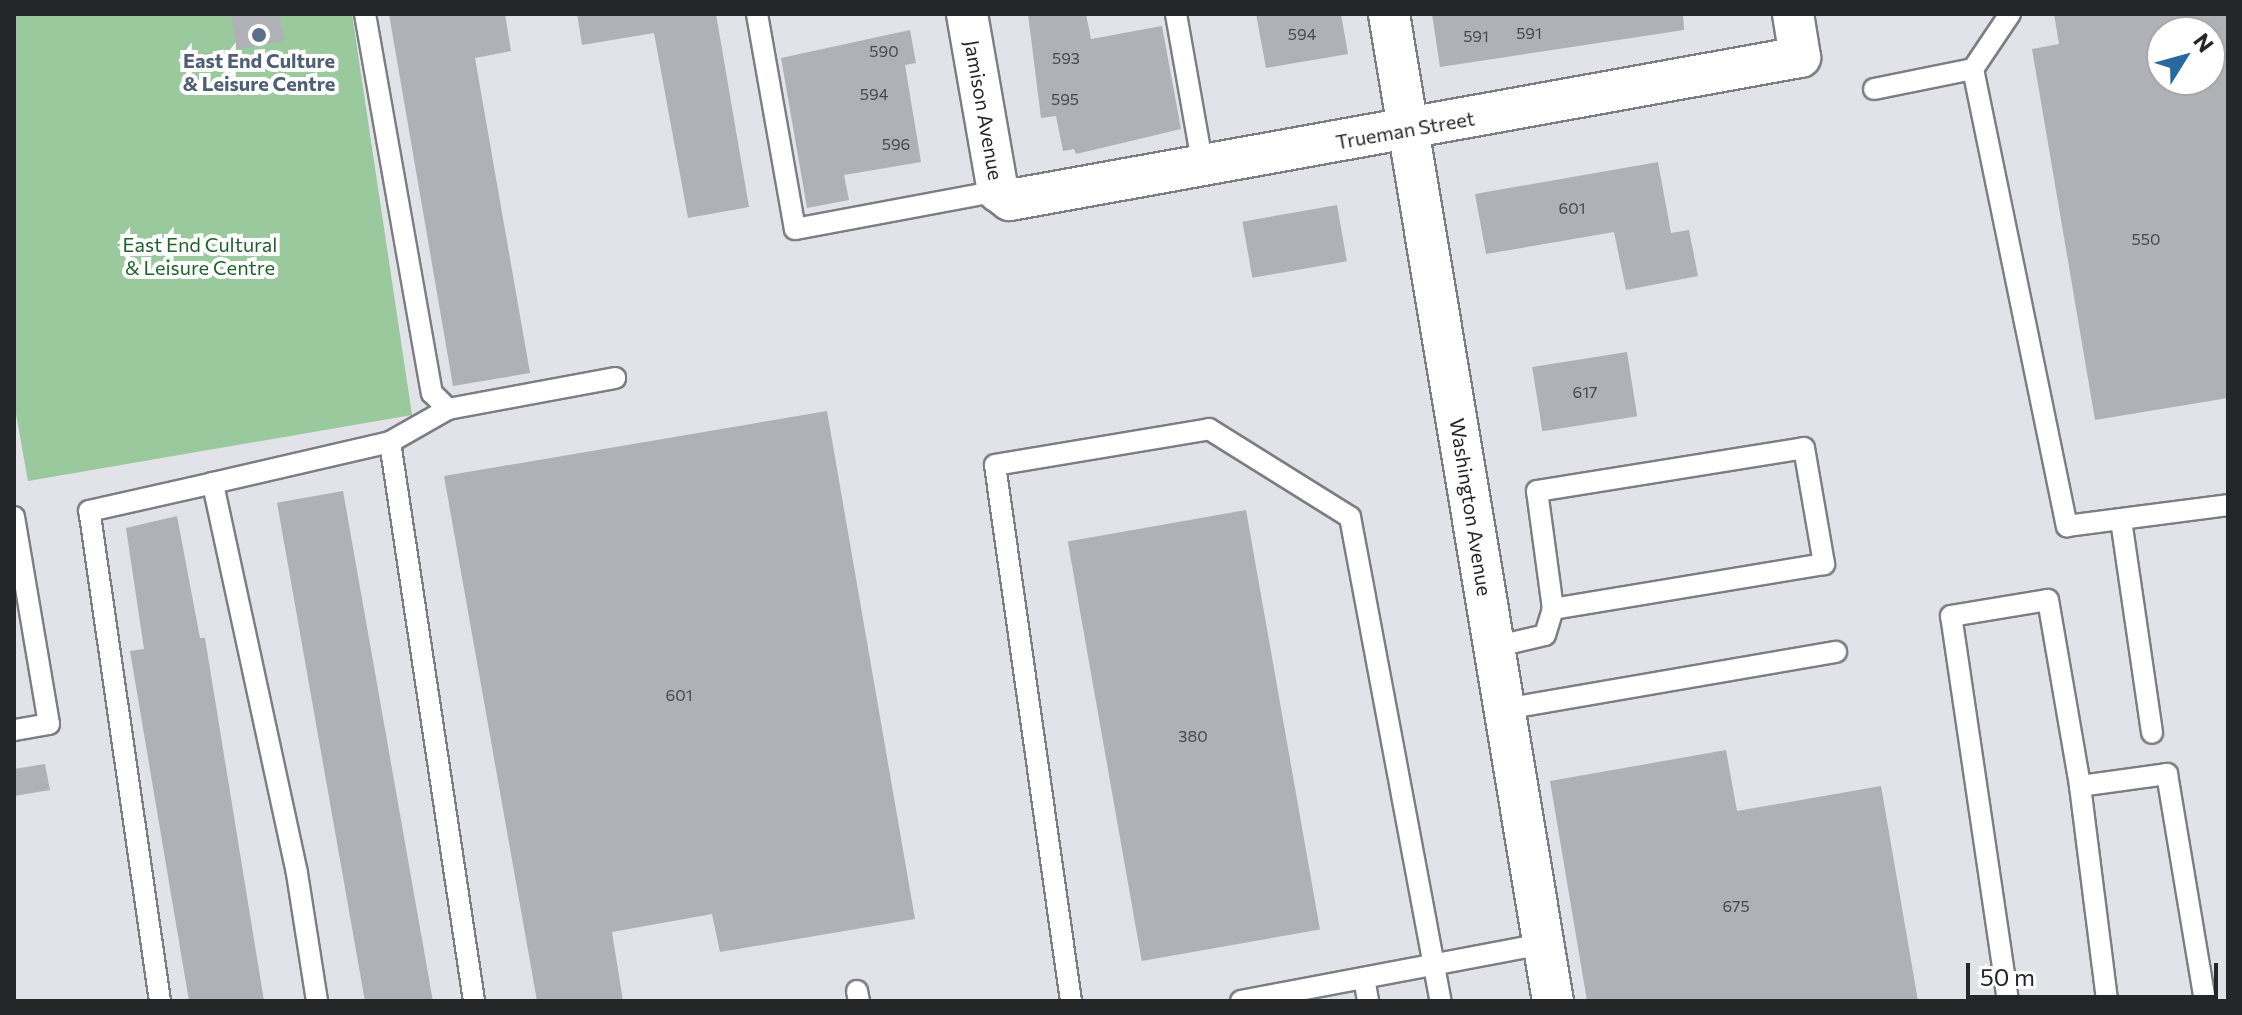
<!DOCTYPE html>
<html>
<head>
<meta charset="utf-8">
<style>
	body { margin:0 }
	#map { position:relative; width:2242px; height:1015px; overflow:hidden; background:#e2e3e9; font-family:Commissioner,sans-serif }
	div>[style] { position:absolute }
	.green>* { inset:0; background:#99c99c }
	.building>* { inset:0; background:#b0b0b7; transform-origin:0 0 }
	.roads { filter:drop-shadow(2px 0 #7d7e84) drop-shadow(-2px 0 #7d7e84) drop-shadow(0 2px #7d7e84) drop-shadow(0 -2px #7d7e84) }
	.service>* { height:20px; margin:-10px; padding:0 10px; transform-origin:10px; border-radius:10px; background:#fff }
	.minor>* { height:40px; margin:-20px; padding:0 20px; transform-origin:20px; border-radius:20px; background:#fff }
	.dots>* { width:22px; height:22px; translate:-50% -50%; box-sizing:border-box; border:4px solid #fff; border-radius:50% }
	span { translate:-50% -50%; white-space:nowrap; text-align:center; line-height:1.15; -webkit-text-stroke:8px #fff; paint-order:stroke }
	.number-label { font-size:16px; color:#48484c }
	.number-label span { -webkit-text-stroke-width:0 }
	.service-label { font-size:20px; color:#4e5e75; font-weight:700 }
	.street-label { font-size:20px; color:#252628 }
	.park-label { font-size:20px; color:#1e642a }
	.frame { position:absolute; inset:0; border:16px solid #252628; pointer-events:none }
	.north { position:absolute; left:2146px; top:16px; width:80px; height:80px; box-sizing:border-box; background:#fff; border:2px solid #a8a8a9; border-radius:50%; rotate:53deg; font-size:22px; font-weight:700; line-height:32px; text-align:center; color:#252628 }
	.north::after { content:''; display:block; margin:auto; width:28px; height:36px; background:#2a69a0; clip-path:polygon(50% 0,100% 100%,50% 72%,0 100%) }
	.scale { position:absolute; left:1966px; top:963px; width:252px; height:36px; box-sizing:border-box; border:4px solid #252628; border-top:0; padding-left:10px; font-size:24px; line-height:28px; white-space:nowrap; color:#252628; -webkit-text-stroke:6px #fff; paint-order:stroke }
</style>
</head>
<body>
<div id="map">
	<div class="green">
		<i style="clip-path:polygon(14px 14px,352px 14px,412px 415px,28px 481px,14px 403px)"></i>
	</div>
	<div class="building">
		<i style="clip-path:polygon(231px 14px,279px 14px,284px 41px,237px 49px)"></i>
		<i style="clip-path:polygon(389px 14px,505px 14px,511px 51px,475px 58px,530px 373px,453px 386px)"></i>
		<i style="clip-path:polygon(577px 14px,716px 14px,749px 207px,688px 218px,654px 33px,582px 45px)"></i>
		<i style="clip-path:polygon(1028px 14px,1086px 14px,1091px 39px,1162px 26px,1181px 129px,1076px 154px,1074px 149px,1063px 151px,1056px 116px,1041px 118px)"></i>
		<i style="clip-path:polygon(1256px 14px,1341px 14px,1348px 54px,1266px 68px)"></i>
		<i style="clip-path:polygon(1432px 14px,1683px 14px,1684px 30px,1440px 67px)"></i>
		<i style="clip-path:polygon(evenodd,2054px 14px,2228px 14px,2228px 398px,2095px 420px,2032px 49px,2059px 44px,2054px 14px,2162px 32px,2210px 32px,2210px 80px,2162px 80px,2162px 32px)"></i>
		<i style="clip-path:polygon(910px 30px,916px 63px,905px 65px,921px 162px,844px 175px,849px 200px,807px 208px,781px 58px)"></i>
		<i style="clip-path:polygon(1658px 162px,1671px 233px,1689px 230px,1698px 276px,1626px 290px,1614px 232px,1486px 254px,1475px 194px)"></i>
		<i style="left:1337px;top:205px;width:57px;height:96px;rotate:80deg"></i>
		<i style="left:1627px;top:352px;width:65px;height:96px;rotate:81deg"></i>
		<i style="clip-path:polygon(827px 411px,915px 919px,720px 952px,712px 914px,612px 932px,623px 1001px,537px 1001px,444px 476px)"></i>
		<i style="left:343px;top:491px;width:517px;height:67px;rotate:80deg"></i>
		<i style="left:1246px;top:510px;width:426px;height:181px;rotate:80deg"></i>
		<i style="clip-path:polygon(177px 516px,200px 638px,205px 638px,264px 1001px,189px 1001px,130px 651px,144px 649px,126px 528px)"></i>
		<i style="clip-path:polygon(1726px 750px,1737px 811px,1881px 786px,1918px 1001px,1587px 1001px,1550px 781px)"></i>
		<i style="clip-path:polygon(45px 764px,50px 790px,14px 796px,14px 769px)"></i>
	</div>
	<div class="roads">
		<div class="service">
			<i style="left:365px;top:14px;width:385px;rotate:80deg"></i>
			<i style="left:432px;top:393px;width:23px;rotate:45deg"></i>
			<i style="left:448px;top:409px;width:170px;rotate:-10.5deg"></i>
			<i style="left:757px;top:14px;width:218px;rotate:80deg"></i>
			<i style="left:795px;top:229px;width:207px;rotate:-10.6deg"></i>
			<i style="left:1176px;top:14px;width:155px;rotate:80deg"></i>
			<i style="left:2010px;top:14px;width:66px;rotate:123.9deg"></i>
			<i style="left:1973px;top:69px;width:467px;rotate:78.4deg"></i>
			<i style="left:2067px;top:526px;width:162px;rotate:-7.4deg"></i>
			<i style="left:1874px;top:89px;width:101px;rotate:-11.4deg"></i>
			<i style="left:390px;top:442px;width:67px;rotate:-29.6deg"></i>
			<i style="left:14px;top:517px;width:210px;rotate:80.4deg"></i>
			<i style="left:49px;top:724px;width:36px;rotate:170deg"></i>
			<i style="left:2121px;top:520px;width:215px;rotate:81.7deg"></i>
			<i style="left:1494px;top:647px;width:52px;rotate:-13.2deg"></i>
			<i style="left:1545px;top:635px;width:27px;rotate:-73deg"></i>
			<i style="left:1553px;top:609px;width:119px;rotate:-97.7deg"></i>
			<i style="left:1537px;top:491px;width:270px;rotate:-9.1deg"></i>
			<i style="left:1804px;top:448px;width:118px;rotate:80.2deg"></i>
			<i style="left:1824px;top:564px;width:275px;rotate:170.6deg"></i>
			<i style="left:1505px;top:709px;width:336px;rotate:-9.8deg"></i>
			<i style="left:2080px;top:786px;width:88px;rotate:-7.9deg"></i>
			<i style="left:2167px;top:774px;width:230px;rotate:80.5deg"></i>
			<i style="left:1364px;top:978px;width:23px;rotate:80deg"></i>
			<i style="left:857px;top:991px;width:10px;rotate:79deg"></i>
			<i style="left:160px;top:1001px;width:495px;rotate:-98.2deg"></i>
			<i style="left:89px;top:511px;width:127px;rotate:-12.7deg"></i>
			<i style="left:317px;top:1001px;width:130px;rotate:-98.9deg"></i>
			<i style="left:297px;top:873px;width:399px;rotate:-102.2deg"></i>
			<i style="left:213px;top:483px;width:182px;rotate:-13deg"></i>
			<i style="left:390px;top:442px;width:565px;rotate:81.45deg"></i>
			<i style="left:1071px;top:1001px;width:541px;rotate:-98.07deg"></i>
			<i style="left:995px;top:465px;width:217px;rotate:-9.5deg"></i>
			<i style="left:1209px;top:429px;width:166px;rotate:32deg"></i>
			<i style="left:1350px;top:517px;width:492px;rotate:79.4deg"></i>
			<i style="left:1241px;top:1001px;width:307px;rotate:-10.7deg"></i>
			<i style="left:2008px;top:1001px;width:389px;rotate:-98.4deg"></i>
			<i style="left:1951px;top:616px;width:98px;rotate:-9.4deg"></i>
			<i style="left:2048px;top:600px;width:189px;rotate:80.2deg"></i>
			<i style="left:2080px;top:786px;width:217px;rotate:82.8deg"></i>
		</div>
		<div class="minor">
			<i style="left:967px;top:14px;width:180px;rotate:80.1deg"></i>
			<i style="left:998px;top:191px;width:15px;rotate:37deg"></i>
			<i style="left:1010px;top:200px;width:803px;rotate:-10.26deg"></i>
			<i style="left:1800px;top:57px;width:44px;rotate:-99.2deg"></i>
			<i style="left:1389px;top:14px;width:1001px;rotate:80.57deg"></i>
		</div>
	</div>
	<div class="dots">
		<i style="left:259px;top:35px;background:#5c6f8a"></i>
	</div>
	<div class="number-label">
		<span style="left:1529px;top:33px">591</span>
		<span style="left:1302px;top:34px">594</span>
		<span style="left:1476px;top:36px">591</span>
		<span style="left:884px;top:51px">590</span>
		<span style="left:1066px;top:58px">593</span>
		<span style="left:874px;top:94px">594</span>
		<span style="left:1065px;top:99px">595</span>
		<span style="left:896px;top:144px">596</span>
		<span style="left:1572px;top:208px">601</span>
		<span style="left:2146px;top:239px">550</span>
		<span style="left:1585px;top:392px">617</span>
		<span style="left:679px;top:695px">601</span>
		<span style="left:1193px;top:736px">380</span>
		<span style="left:1736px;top:906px">675</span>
	</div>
	<div class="service-label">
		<span style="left:259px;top:72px">East End Culture<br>&amp; Leisure Centre</span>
	</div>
	<div class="street-label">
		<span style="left:984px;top:110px;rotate:80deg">Jamison Avenue</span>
		<span style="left:1405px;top:130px;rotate:-10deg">Trueman Street</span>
		<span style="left:1471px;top:507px;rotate:81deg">Washington Avenue</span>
	</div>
	<div class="park-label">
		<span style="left:200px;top:256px">East End Cultural<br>&amp; Leisure Centre</span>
	</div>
	<div class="frame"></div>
	<div class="north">N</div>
	<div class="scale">50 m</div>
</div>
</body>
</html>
